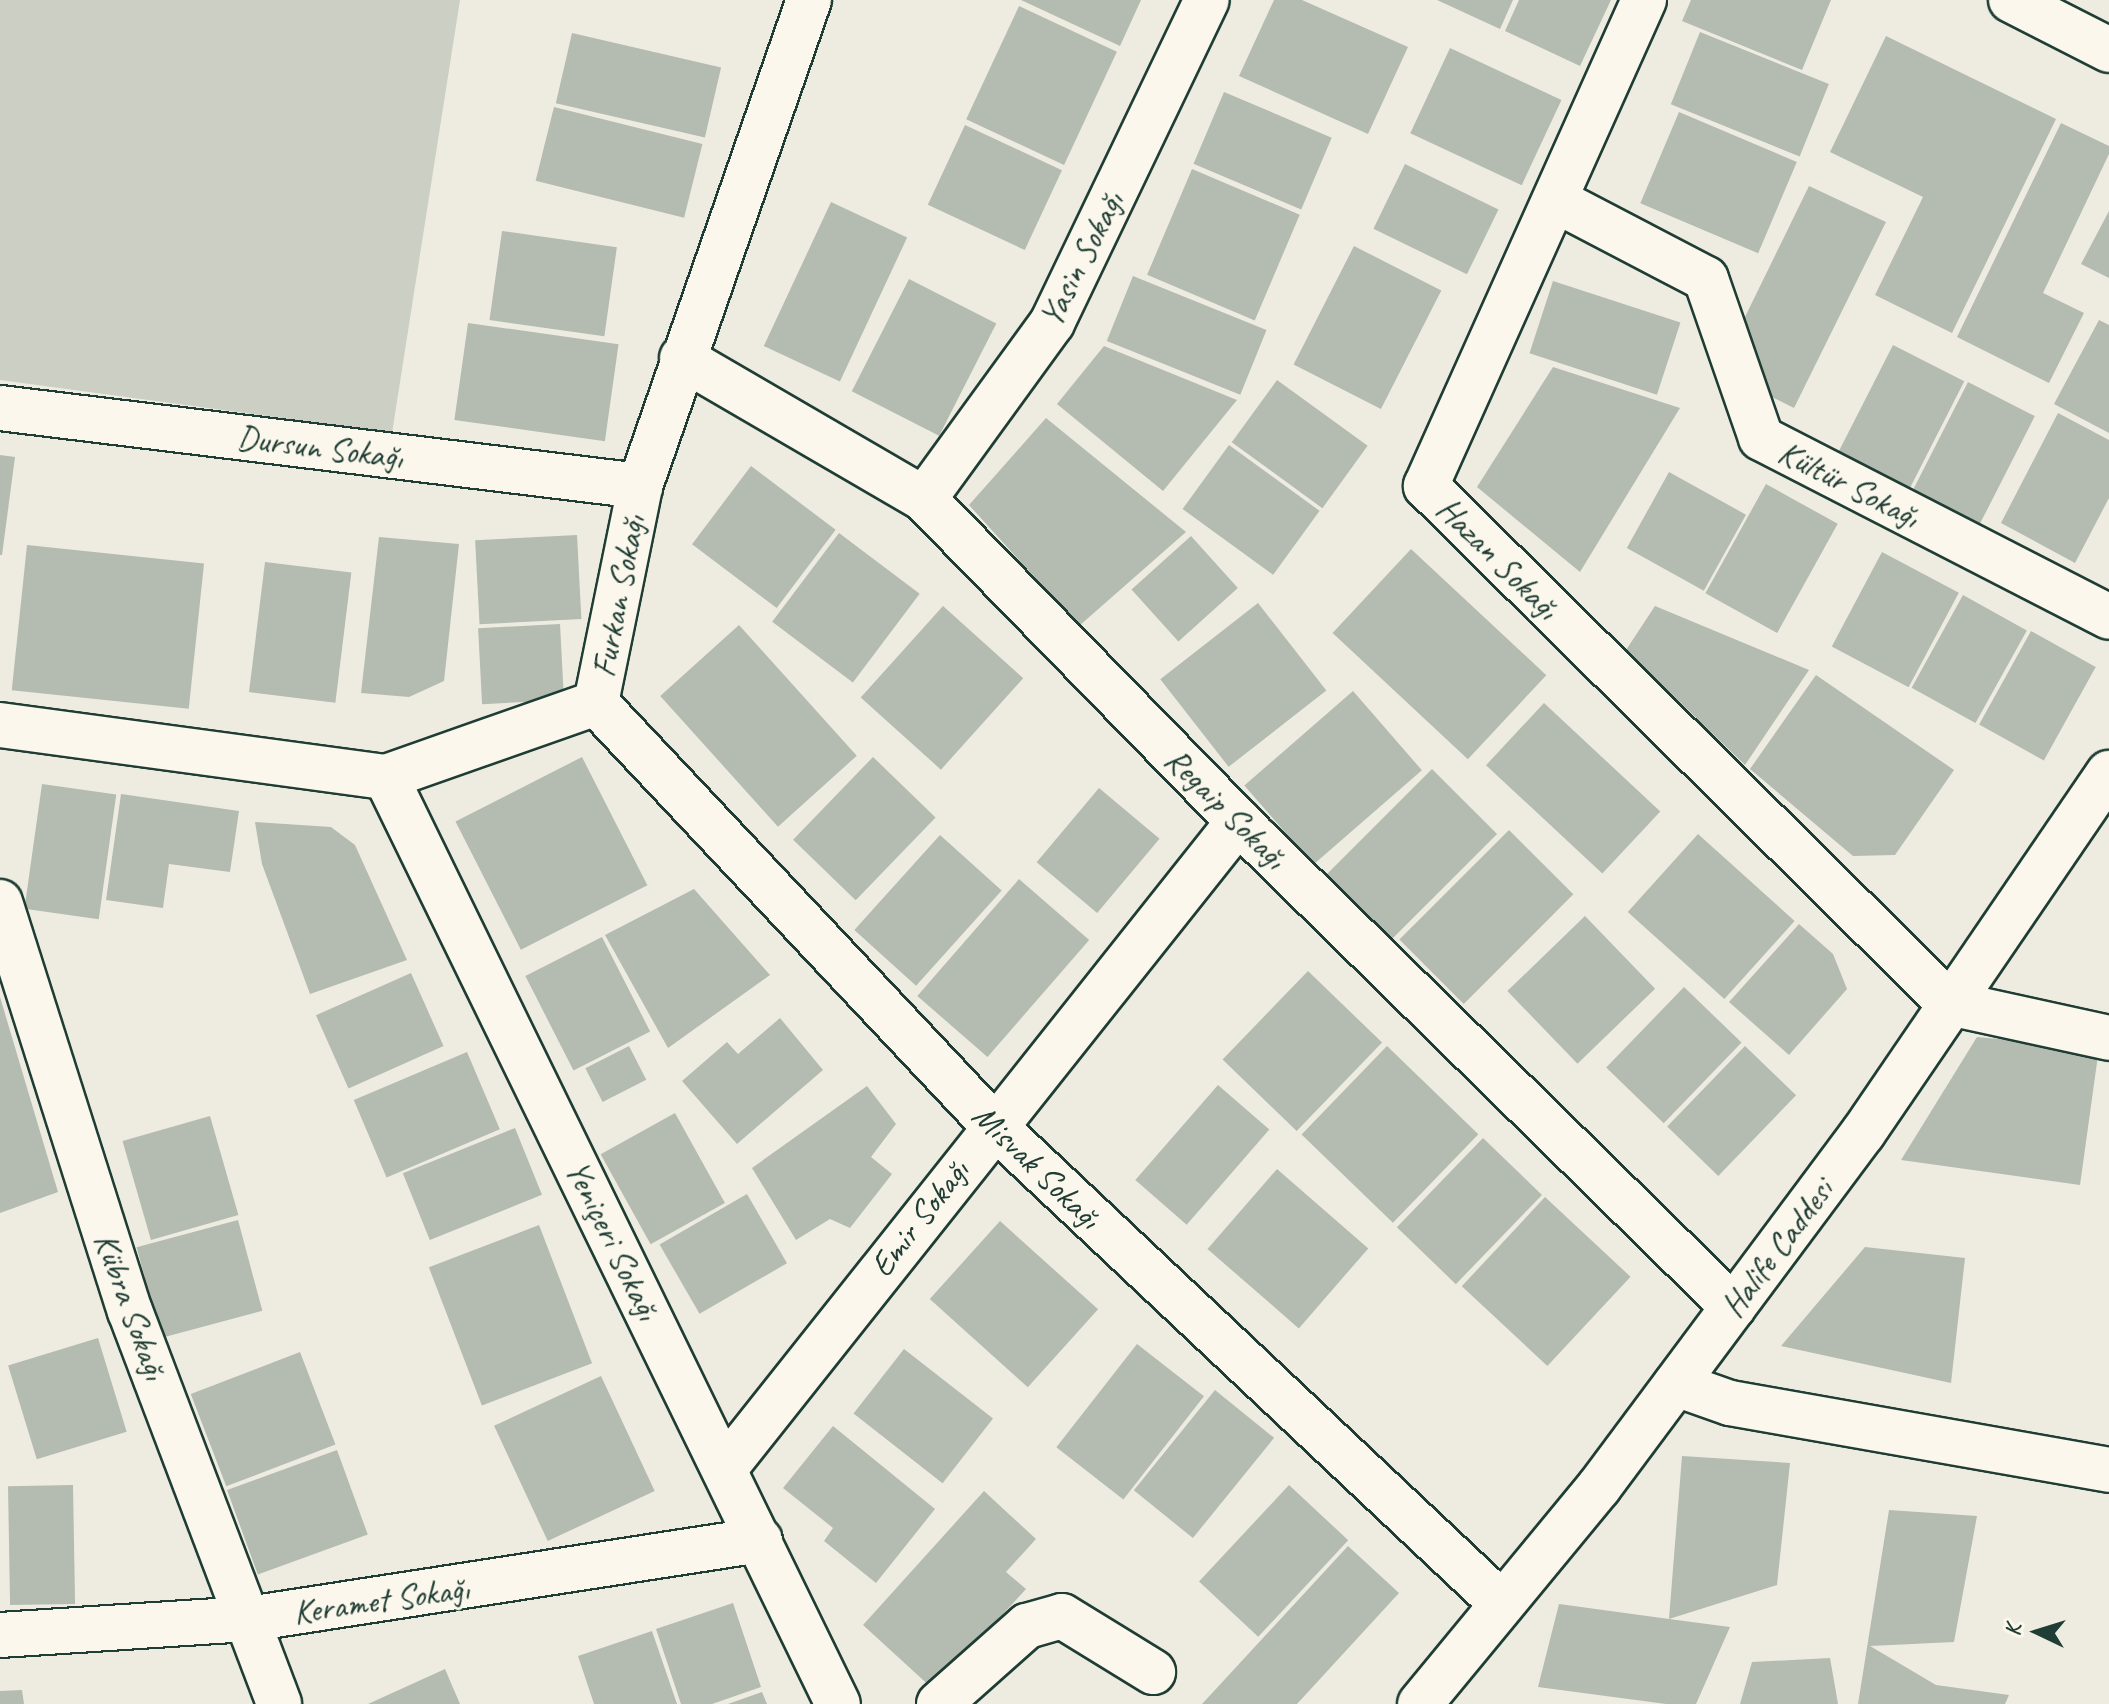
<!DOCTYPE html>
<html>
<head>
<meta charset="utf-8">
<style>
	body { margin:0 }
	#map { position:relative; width:2109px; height:1704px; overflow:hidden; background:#eeece1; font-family:Caveat,sans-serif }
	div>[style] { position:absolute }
	.green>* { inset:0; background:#cbcfc4 }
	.building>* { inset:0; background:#b4bbb0; transform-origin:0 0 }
	.roads { filter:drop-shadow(2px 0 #1f3d34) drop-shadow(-2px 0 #1f3d34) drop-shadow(0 2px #1f3d34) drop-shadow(0 -2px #1f3d34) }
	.minor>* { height:44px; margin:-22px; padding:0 22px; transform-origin:22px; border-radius:22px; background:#fbf7ec }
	span { translate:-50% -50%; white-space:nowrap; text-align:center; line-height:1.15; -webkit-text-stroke:6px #fbf7ec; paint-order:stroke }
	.street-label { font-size:34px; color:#1f3d34 }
	.north { position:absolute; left:1997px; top:1592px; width:80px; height:80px; -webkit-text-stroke:6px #fbf7ec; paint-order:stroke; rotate:274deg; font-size:22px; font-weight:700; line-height:32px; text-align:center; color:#1f3d34 }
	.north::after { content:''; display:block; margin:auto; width:28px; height:36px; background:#1f3d34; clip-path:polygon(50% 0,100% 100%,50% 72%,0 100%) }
</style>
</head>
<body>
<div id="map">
	<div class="green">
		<i style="clip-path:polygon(0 0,460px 0,392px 433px,0 380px)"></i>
	</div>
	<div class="building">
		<i style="clip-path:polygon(1021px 0,1141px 0,1120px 46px)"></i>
		<i style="clip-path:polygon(1274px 0,1302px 0,1408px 47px,1368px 134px,1239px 76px)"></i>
		<i style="clip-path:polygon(1437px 0,1513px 0,1500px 29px)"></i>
		<i style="clip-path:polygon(1519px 0,1611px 0,1580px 66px,1505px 31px)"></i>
		<i style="clip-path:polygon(1691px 0,1831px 0,1802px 70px,1682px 21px)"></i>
		<i style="left:1019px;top:6px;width:108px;height:125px;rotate:25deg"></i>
		<i style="left:1700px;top:32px;width:139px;height:78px;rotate:22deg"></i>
		<i style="left:572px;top:33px;width:153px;height:72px;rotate:13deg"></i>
		<i style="clip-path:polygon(1886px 36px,2056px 119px,1952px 333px,1875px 295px,1923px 197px,1830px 152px)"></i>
		<i style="left:1450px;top:48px;width:123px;height:94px;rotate:25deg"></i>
		<i style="left:1224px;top:92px;width:117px;height:78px;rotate:23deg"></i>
		<i style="left:554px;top:107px;width:153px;height:76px;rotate:14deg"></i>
		<i style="left:1679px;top:112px;width:128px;height:99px;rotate:23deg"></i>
		<i style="clip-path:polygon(2061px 123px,2109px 146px,2109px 154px,2043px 293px,2084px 313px,2049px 383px,1957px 337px)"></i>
		<i style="left:965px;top:125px;width:107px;height:88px;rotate:25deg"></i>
		<i style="left:1405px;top:164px;width:104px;height:72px;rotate:26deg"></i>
		<i style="left:1192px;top:169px;width:117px;height:115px;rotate:23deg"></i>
		<i style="clip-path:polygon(1809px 186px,1886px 222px,1794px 408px,1764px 393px,1744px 319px)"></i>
		<i style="left:831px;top:202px;width:84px;height:159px;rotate:25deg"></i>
		<i style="clip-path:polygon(2109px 211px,2109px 278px,2081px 264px)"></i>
		<i style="left:502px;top:231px;width:116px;height:90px;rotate:8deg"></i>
		<i style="left:1354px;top:246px;width:98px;height:133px;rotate:27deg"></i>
		<i style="left:1133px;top:276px;width:144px;height:70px;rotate:22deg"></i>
		<i style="left:909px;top:279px;width:98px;height:126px;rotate:27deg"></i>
		<i style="left:1553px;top:281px;width:134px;height:76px;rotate:18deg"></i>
		<i style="clip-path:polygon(2099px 320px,2109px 325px,2109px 433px,2054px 404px)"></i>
		<i style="left:468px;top:323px;width:152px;height:98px;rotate:8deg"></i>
		<i style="left:1893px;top:345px;width:80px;height:121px;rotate:27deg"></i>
		<i style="clip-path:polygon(1104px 346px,1237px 400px,1163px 491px,1057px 404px)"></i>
		<i style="clip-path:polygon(1553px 367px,1680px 408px,1580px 572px,1477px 487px)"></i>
		<i style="left:1277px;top:380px;width:112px;height:77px;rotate:36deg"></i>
		<i style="left:1968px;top:382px;width:75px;height:121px;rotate:27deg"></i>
		<i style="clip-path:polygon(2058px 413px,2109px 440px,2109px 498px,2075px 563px,2001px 523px)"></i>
		<i style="clip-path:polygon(1046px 418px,1186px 532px,1079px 626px,969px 505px)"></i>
		<i style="left:1229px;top:445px;width:112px;height:79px;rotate:36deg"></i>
		<i style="clip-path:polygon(0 455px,15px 457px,2px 555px,0 555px)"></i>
		<i style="left:751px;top:466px;width:106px;height:98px;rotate:37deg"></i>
		<i style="left:1669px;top:472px;width:88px;height:87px;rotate:29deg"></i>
		<i style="left:1766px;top:484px;width:82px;height:125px;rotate:29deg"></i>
		<i style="left:839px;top:533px;width:101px;height:111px;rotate:37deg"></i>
		<i style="left:577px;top:535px;width:84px;height:102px;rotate:87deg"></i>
		<i style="left:1191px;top:536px;width:70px;height:80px;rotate:48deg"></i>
		<i style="clip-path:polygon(379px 537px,459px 544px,444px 681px,409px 697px,361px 693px)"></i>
		<i style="left:27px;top:545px;width:178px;height:146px;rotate:6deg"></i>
		<i style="left:1411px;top:549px;width:185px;height:115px;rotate:43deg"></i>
		<i style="left:1882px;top:552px;width:87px;height:107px;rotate:28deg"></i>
		<i style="left:265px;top:562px;width:87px;height:131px;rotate:7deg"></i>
		<i style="left:1963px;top:595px;width:73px;height:106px;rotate:29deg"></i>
		<i style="left:1258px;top:603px;width:111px;height:124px;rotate:52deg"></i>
		<i style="left:943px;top:606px;width:108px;height:123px;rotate:42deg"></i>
		<i style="clip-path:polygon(1655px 606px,1809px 670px,1745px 765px,1626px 650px)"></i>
		<i style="left:560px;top:624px;width:76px;height:82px;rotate:87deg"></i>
		<i style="left:739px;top:625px;width:176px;height:106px;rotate:48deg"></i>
		<i style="left:2031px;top:631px;width:74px;height:107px;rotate:29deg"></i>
		<i style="clip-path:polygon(1816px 675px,1954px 770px,1895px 855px,1853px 856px,1750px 769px)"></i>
		<i style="left:1353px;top:691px;width:105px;height:144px;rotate:49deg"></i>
		<i style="left:1544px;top:703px;width:159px;height:85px;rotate:43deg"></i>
		<i style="left:582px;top:757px;width:144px;height:142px;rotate:63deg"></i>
		<i style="left:873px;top:757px;width:87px;height:115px;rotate:44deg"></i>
		<i style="left:1432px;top:769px;width:92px;height:151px;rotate:45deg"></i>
		<i style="left:42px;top:784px;width:75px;height:126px;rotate:8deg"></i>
		<i style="left:1099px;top:788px;width:79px;height:97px;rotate:40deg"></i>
		<i style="clip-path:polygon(121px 794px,239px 811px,230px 872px,169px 864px,163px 908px,106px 900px)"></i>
		<i style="clip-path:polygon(255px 822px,331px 827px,355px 845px,407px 960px,310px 994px,262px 864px)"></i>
		<i style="left:1509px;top:830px;width:91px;height:155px;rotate:45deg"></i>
		<i style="left:1698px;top:834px;width:130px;height:105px;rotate:42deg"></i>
		<i style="left:940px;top:835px;width:83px;height:128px;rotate:42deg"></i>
		<i style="left:1019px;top:879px;width:93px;height:155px;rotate:41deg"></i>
		<i style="clip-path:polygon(694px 889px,770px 975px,668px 1048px,605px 935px)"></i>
		<i style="left:1585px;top:916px;width:101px;height:108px;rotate:46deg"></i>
		<i style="clip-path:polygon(1799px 924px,1833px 954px,1847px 989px,1789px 1055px,1729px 1002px)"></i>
		<i style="left:602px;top:937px;width:106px;height:86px;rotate:63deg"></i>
		<i style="left:1308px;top:971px;width:103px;height:123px;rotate:44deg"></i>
		<i style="left:411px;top:973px;width:80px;height:104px;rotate:66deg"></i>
		<i style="left:1684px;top:987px;width:80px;height:112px;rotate:44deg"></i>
		<i style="clip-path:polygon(0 997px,58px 1192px,0 1213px)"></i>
		<i style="clip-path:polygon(780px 1018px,823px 1070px,737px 1144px,682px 1081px,727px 1042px,738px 1054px)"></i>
		<i style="clip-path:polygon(1977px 1037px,2099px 1048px,2080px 1185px,1901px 1160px)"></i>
		<i style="left:629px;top:1046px;width:38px;height:49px;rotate:63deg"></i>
		<i style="left:1387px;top:1046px;width:127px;height:123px;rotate:44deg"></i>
		<i style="left:1745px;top:1046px;width:71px;height:112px;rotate:44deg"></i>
		<i style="left:467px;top:1052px;width:84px;height:123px;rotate:67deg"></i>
		<i style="left:1218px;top:1085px;width:68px;height:126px;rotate:41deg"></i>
		<i style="clip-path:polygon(867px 1086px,896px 1124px,871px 1157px,892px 1174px,850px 1228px,830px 1219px,796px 1240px,752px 1168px)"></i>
		<i style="left:675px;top:1113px;width:103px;height:85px;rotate:61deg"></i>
		<i style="left:210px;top:1116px;width:103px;height:91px;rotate:74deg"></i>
		<i style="left:515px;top:1128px;width:72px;height:121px;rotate:68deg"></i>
		<i style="left:1483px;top:1138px;width:82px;height:124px;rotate:44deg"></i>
		<i style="left:1277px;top:1169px;width:121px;height:106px;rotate:41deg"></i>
		<i style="left:747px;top:1194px;width:80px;height:101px;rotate:60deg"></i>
		<i style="left:1545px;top:1197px;width:117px;height:122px;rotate:43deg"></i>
		<i style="left:238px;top:1220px;width:94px;height:105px;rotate:75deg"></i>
		<i style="left:1000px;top:1221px;width:132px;height:105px;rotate:42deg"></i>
		<i style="left:539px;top:1225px;width:148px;height:118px;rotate:69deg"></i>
		<i style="clip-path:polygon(1865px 1247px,1965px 1258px,1951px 1383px,1781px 1346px)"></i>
		<i style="left:98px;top:1338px;width:98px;height:94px;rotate:73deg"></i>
		<i style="left:1137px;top:1344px;width:85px;height:131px;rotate:38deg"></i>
		<i style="left:904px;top:1349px;width:113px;height:82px;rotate:38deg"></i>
		<i style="left:300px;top:1352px;width:99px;height:117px;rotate:69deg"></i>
		<i style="left:601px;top:1376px;width:127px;height:118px;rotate:65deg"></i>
		<i style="left:1215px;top:1390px;width:76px;height:129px;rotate:39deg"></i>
		<i style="clip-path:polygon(833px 1426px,935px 1509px,876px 1583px,824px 1541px,833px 1528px,783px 1488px)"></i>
		<i style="left:337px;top:1450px;width:90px;height:117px;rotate:70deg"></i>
		<i style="clip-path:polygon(1682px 1456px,1790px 1463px,1777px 1585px,1669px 1619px)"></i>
		<i style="left:73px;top:1485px;width:119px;height:65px;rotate:89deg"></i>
		<i style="left:1289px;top:1485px;width:81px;height:132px;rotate:43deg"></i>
		<i style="clip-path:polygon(984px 1491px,1036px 1539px,1006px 1572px,1026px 1589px,934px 1690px,863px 1625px)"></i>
		<i style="clip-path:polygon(1889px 1510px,1977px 1516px,1954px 1642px,1870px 1646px,1936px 1685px,2009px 1695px,2005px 1704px,1858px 1704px)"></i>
		<i style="clip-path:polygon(1348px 1546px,1399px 1593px,1297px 1704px,1202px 1704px)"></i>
		<i style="clip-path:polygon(733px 1603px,761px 1687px,712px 1704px,681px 1704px,656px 1629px)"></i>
		<i style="clip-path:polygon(1559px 1604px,1669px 1619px,1730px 1627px,1696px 1704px,1666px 1704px,1538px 1687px)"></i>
		<i style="clip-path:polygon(652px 1631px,677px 1704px,594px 1704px,578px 1656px)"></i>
		<i style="clip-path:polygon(1830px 1658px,1838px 1704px,1740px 1704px,1752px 1662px)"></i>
		<i style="clip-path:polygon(445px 1669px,460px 1704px,368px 1704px)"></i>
		<i style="clip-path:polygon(22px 1690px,24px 1704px,0 1704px,0 1691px)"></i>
		<i style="clip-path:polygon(762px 1692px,767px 1704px,728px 1704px)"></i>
	</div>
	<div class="roads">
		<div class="minor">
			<i style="left:1644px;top:0;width:533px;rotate:114.16deg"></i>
			<i style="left:1426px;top:486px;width:735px;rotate:44.67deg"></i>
			<i style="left:1949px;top:1003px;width:164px;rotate:12.3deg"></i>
			<i style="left:2011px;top:0;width:110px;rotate:27deg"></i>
			<i style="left:1557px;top:201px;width:168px;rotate:27.6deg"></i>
			<i style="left:1706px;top:279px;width:168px;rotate:70.9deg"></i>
			<i style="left:1761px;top:438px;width:391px;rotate:27.2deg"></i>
			<i style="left:682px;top:358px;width:280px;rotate:30.2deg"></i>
			<i style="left:924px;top:499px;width:477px;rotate:45.7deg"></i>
			<i style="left:1257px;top:840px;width:667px;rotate:44.45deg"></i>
			<i style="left:0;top:408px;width:645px;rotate:6.95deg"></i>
			<i style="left:924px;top:499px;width:218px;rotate:-54deg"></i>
			<i style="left:1052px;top:323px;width:358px;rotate:-64.4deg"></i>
			<i style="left:596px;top:703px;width:578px;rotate:46.75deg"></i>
			<i style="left:992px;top:1124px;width:700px;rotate:43.26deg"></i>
			<i style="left:0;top:725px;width:389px;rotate:7.7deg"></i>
			<i style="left:386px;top:777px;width:223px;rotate:-19.4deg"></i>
			<i style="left:596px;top:703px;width:221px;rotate:-78.5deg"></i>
			<i style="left:640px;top:486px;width:515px;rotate:-70.83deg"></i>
			<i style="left:386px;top:777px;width:1031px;rotate:64.01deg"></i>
			<i style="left:0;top:902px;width:429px;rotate:72.4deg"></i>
			<i style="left:130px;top:1311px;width:420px;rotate:69.2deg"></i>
			<i style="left:1676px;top:1384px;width:57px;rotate:19.4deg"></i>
			<i style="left:1730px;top:1403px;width:385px;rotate:10deg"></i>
			<i style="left:725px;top:1468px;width:826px;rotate:-51.54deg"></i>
			<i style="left:0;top:1635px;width:250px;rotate:-3.7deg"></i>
			<i style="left:249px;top:1619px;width:517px;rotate:-8.79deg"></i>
			<i style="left:939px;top:1704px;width:118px;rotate:-41.6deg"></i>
			<i style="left:1027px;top:1626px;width:36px;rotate:-16deg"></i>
			<i style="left:1062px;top:1616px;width:107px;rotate:31.6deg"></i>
			<i style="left:1420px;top:1704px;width:281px;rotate:-50.5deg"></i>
			<i style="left:1599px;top:1487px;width:442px;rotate:-53.3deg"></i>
			<i style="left:1863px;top:1133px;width:436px;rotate:-55.7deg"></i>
		</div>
	</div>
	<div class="street-label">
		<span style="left:1081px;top:259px;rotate:-63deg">Yasin Sokağı</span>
		<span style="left:320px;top:447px;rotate:7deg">Dursun Sokağı</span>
		<span style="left:1849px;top:484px;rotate:27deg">Kültür Sokağı</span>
		<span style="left:1498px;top:558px;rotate:45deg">Hazan Sokağı</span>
		<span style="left:618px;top:596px;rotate:-79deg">Furkan Sokağı</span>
		<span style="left:1226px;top:808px;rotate:45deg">Regaip Sokağı</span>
		<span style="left:1037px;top:1166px;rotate:44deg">Misvak Sokağı</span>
		<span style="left:919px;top:1218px;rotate:-52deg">Emir Sokağı</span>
		<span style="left:613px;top:1240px;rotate:64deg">Yeniçeri Sokağı</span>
		<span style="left:1777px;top:1248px;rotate:-53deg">Halife Caddesi</span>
		<span style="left:131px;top:1306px;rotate:70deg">Kübra Sokağı</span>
		<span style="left:381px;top:1600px;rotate:-8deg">Keramet Sokağı</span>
	</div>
	<div class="north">K</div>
</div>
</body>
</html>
